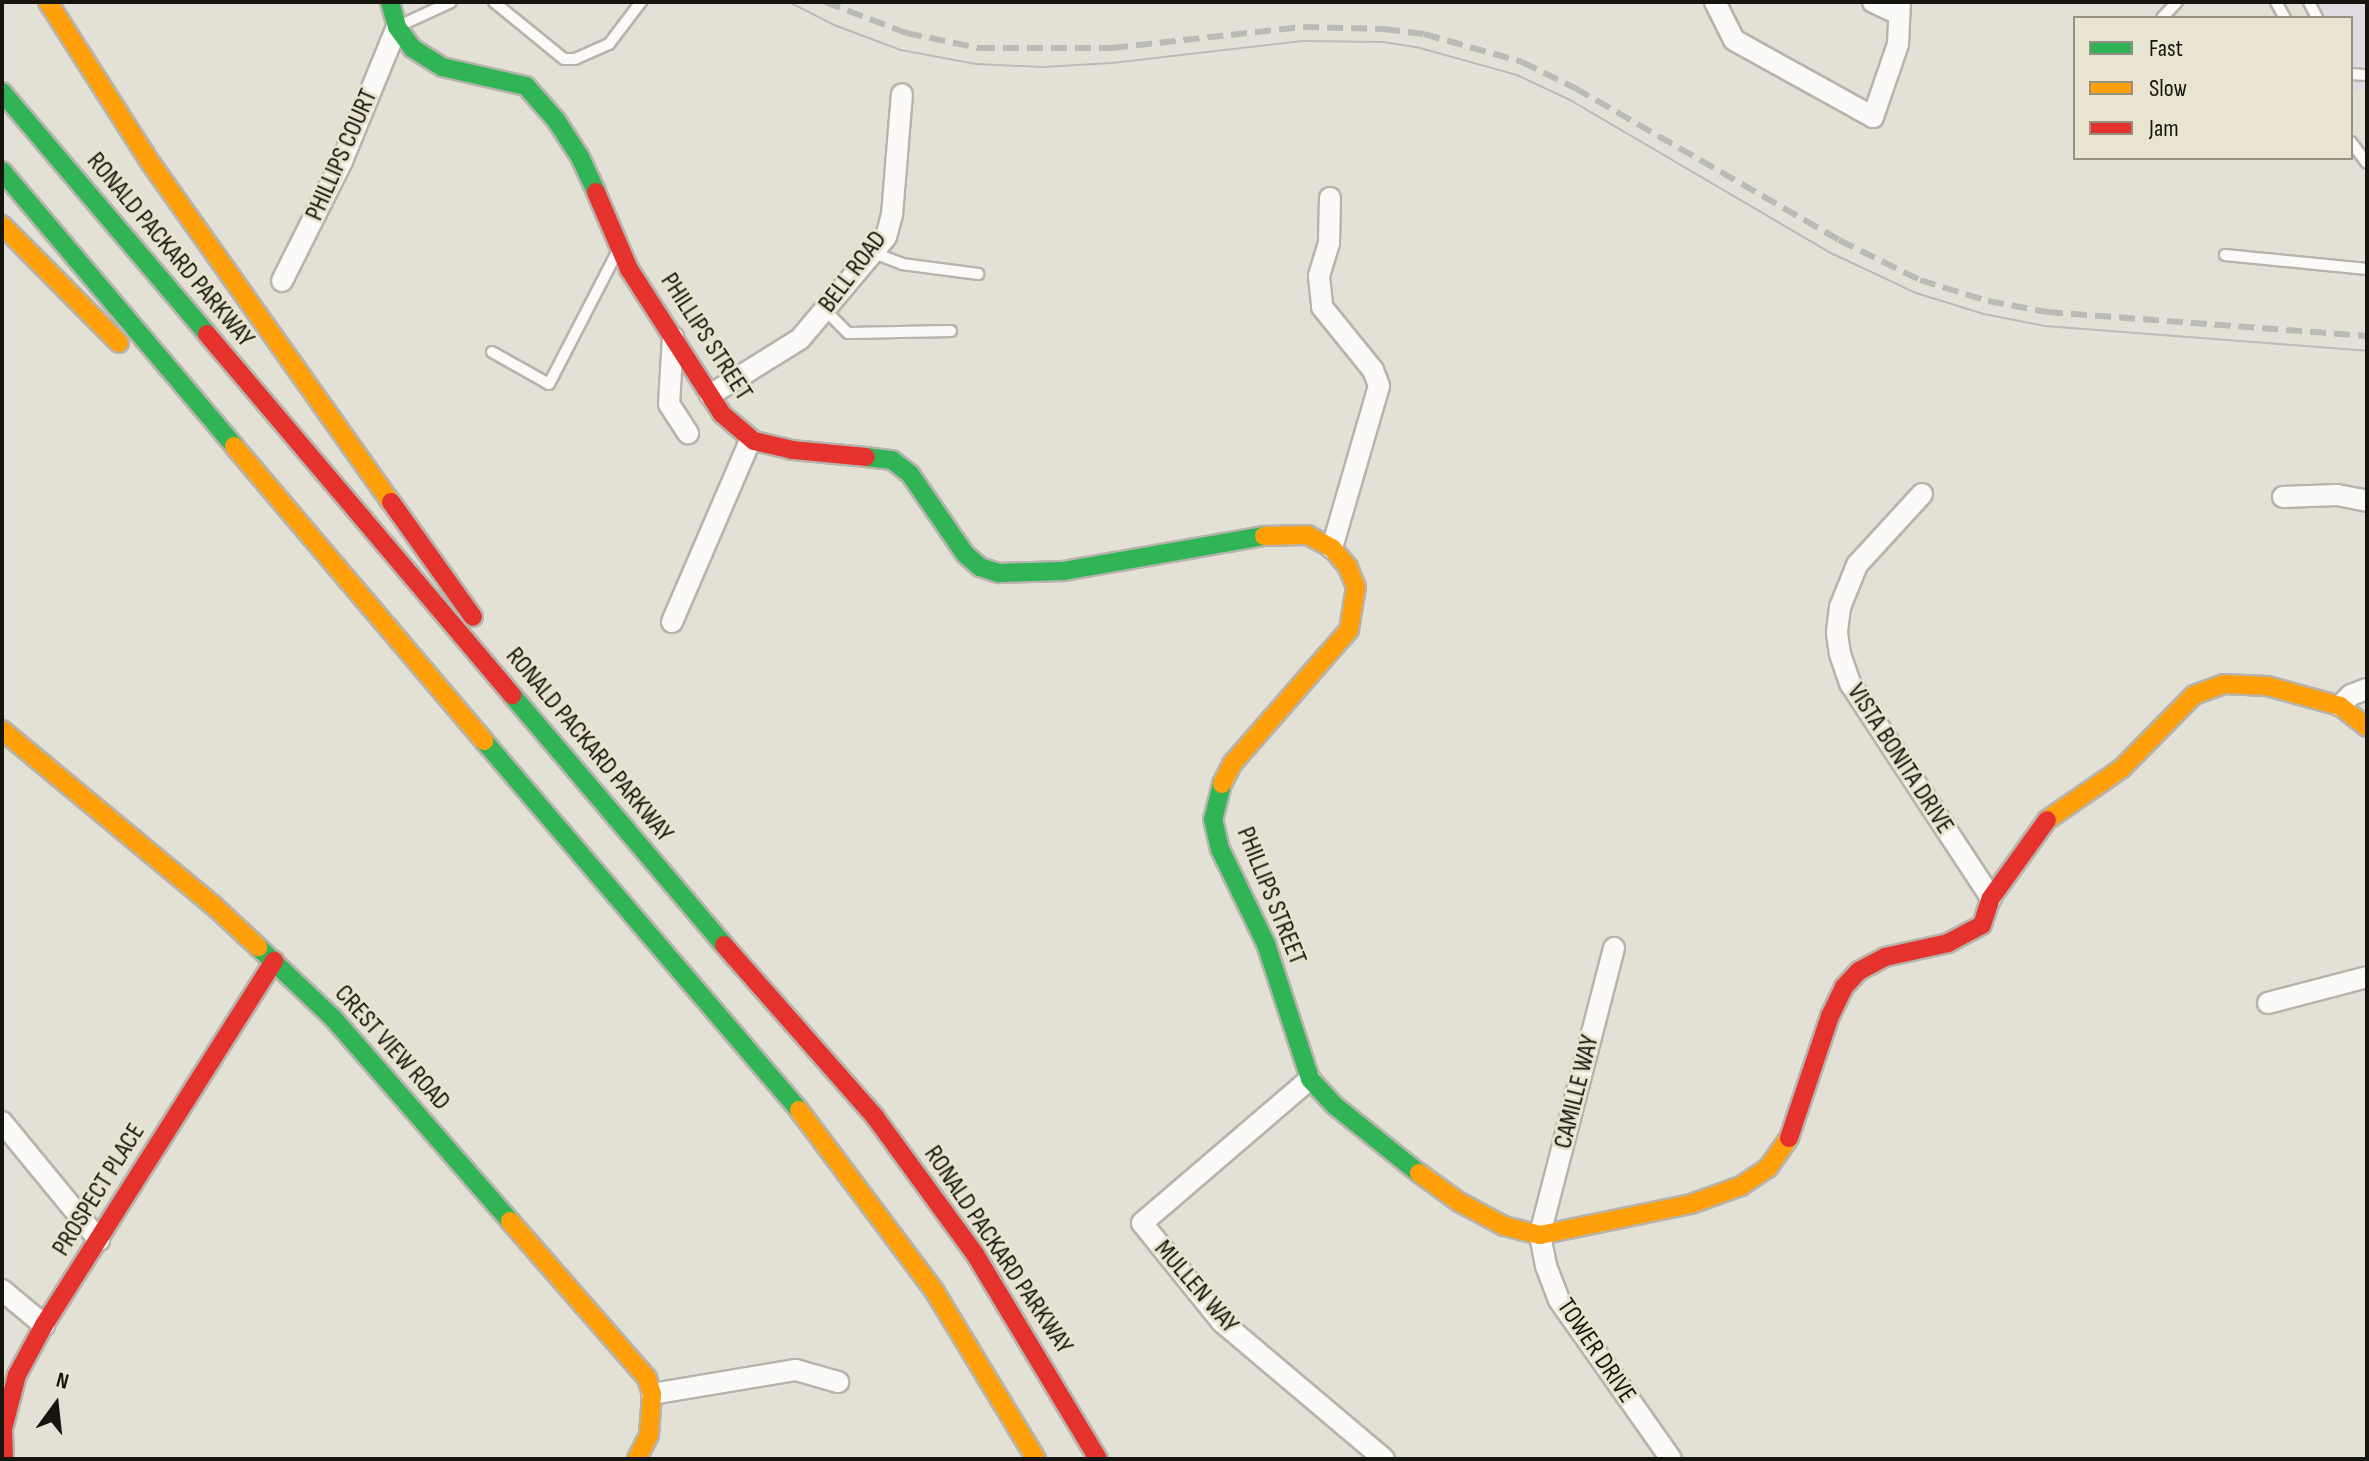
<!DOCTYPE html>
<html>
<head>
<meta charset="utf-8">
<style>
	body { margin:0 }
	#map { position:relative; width:2369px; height:1461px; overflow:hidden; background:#e3e0d6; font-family:"Sofia Sans Condensed",sans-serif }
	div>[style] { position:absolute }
	.commercial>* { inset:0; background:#e0dae2 }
	.roads { filter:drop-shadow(2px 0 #b6b4ac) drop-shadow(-2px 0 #b6b4ac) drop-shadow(0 2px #b6b4ac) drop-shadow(0 -2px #b6b4ac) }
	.lane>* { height:10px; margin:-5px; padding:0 5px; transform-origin:5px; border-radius:5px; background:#fbfaf9 }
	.street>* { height:20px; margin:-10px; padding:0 10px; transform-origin:10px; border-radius:10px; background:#fbfaf9 }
	.fast>* { height:18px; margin:-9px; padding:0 9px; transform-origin:9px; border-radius:9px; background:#30b455 }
	.slow>* { height:18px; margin:-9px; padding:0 9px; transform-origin:9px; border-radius:9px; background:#ff9f0a }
	.jam>* { height:18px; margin:-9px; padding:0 9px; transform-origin:9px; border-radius:9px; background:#e5322d }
	.tram>* { height:2px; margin:-1px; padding:0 1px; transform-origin:1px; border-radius:1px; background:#babab7 }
	.rail>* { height:6px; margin-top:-3px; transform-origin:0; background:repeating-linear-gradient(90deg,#babab7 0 16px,transparent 0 24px) }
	span { translate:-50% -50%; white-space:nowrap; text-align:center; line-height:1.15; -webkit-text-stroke:6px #e9e4d0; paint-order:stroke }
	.street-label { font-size:26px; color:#15140d }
	.frame { position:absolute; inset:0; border:4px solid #15140d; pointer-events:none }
	.legend { position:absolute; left:2073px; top:16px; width:280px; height:144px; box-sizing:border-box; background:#e9e4d0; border:2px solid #949182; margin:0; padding:10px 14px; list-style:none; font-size:24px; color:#15140d }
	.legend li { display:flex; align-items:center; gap:16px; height:40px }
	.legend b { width:40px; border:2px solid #949182 }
	.north { position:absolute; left:16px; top:1365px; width:80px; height:80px; -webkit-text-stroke:6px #e9e4d0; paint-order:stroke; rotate:15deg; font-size:22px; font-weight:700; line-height:32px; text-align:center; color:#15140d }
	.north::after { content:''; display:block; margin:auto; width:28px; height:36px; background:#15140d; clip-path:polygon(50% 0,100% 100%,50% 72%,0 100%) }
</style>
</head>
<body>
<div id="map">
	<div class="commercial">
		<i style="clip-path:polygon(2301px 2px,2367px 2px,2367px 90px,2351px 90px,2351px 18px,2309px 18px)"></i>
	</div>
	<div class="roads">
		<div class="lane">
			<i style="left:494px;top:2px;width:90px;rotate:39.2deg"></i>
			<i style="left:564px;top:59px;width:11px"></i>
			<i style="left:575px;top:59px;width:37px;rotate:-24deg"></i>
			<i style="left:609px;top:44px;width:53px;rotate:-52.7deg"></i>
			<i style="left:2276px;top:2px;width:18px;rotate:61deg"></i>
			<i style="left:2309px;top:2px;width:18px;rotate:63deg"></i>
			<i style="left:2162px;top:18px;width:22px;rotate:-47deg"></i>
			<i style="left:399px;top:26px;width:57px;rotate:-24.8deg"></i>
			<i style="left:2351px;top:74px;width:16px;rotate:4deg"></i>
			<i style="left:2351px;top:142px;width:26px;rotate:53deg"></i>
			<i style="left:874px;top:253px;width:30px;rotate:21deg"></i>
			<i style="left:902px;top:264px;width:77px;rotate:7.5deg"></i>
			<i style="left:2225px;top:255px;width:143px;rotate:5.6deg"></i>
			<i style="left:826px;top:311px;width:31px;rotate:45deg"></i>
			<i style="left:848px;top:333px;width:103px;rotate:-1.1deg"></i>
			<i style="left:492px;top:352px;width:65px;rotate:29.3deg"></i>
			<i style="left:549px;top:384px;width:148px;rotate:-62.7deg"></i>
		</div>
		<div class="street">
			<i style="left:1715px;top:2px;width:42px;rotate:63.4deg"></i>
			<i style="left:1734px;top:40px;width:159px;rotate:29deg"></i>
			<i style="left:1873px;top:117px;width:77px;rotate:-71.1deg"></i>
			<i style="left:1898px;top:44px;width:42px;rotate:-87.3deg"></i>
			<i style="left:1873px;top:2px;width:29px;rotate:25deg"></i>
			<i style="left:1330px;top:198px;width:45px;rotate:91.3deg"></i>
			<i style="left:1329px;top:243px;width:34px;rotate:107deg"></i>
			<i style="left:1319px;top:276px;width:31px;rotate:84deg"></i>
			<i style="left:1322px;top:307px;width:81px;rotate:51deg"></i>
			<i style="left:1373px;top:370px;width:17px;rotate:69deg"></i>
			<i style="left:1379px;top:386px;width:169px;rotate:106.2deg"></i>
			<i style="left:282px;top:281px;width:134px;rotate:-63.4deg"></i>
			<i style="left:342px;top:161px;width:145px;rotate:-67.7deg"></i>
			<i style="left:673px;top:337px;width:67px;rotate:93.4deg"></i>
			<i style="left:669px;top:404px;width:35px;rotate:57deg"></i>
			<i style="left:710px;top:395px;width:106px;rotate:-31.9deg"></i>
			<i style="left:800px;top:339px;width:133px;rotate:-49.9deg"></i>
			<i style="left:886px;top:237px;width:23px;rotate:-75deg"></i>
			<i style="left:892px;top:215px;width:121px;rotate:-85.3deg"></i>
			<i style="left:1922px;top:494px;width:96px;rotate:132.5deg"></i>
			<i style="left:1857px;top:565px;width:45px;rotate:112deg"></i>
			<i style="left:1840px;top:607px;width:26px;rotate:97deg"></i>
			<i style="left:1837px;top:633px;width:21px;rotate:82deg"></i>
			<i style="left:1840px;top:654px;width:31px;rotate:71deg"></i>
			<i style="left:1850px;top:683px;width:257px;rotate:56.7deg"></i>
			<i style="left:2283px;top:497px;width:54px;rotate:-2.1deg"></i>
			<i style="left:2337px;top:495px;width:31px;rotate:11deg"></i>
			<i style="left:672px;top:622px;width:199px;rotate:-66.7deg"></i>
			<i style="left:2340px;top:706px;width:16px;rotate:-45deg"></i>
			<i style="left:2351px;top:695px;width:17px;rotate:-21deg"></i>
			<i style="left:1614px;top:948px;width:296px;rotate:104.5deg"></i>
			<i style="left:1540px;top:1235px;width:32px;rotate:79deg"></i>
			<i style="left:1546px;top:1266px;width:36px;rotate:69deg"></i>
			<i style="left:1559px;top:1300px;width:194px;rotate:54.8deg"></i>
			<i style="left:2268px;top:1003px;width:102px;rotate:-14.7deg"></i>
			<i style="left:1310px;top:1079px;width:221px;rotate:139.4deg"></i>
			<i style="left:1142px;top:1223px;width:127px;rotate:51.1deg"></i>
			<i style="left:1222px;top:1322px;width:212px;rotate:40.2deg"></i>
			<i style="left:2px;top:1122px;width:153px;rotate:50.6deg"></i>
			<i style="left:2px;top:1290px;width:55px;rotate:39.8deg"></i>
			<i style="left:652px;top:1394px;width:146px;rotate:-9.5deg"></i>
			<i style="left:796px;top:1370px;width:44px;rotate:15.9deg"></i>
		</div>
		<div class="fast">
			<i style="left:390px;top:2px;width:26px;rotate:74deg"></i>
			<i style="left:397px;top:27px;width:26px;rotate:54deg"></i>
			<i style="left:412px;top:48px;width:36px;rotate:32deg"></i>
			<i style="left:442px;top:67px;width:86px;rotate:12.7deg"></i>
			<i style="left:526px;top:86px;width:45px;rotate:48.6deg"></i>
			<i style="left:556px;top:120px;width:44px;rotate:57deg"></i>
			<i style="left:580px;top:157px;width:38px;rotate:65deg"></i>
			<i style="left:2px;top:92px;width:317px;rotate:49.7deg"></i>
			<i style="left:2px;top:171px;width:360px;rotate:49.8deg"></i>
			<i style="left:866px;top:457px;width:26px;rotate:7deg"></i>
			<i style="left:892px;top:460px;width:23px;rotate:38deg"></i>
			<i style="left:910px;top:474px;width:97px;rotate:55.5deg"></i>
			<i style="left:965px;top:554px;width:20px;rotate:41deg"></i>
			<i style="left:980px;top:567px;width:20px;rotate:18deg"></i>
			<i style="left:999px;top:573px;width:64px;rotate:-1.8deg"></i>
			<i style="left:1063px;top:571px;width:204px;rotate:-9.9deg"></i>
			<i style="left:512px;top:695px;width:328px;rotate:49.7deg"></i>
			<i style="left:484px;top:741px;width:485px;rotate:49.5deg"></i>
			<i style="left:1222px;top:784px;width:36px;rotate:104deg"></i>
			<i style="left:1213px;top:819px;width:31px;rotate:77deg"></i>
			<i style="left:1220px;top:849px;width:106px;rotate:64.2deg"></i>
			<i style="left:1266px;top:944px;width:142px;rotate:71.9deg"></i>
			<i style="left:1310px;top:1079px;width:35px;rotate:47deg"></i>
			<i style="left:1334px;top:1105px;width:109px;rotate:38.7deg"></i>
			<i style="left:258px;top:947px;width:103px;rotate:43.4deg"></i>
			<i style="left:333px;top:1018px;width:269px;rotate:48.9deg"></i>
		</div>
		<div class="slow">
			<i style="left:48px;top:2px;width:193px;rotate:57.5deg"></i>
			<i style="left:152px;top:165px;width:413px;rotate:54.7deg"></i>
			<i style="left:2px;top:225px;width:166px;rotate:45.2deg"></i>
			<i style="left:234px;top:446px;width:387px;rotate:49.7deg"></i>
			<i style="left:2px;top:730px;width:274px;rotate:39.7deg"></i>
			<i style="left:213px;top:905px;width:62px;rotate:43deg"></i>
			<i style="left:1222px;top:784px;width:22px;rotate:-63deg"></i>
			<i style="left:1232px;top:764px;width:178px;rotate:-48.9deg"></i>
			<i style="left:1349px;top:630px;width:44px;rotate:-80.8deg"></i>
			<i style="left:1356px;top:587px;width:22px;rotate:-112deg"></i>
			<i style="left:1348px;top:567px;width:25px;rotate:-130deg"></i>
			<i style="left:1332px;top:548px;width:27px;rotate:-152deg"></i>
			<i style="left:1308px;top:535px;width:44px;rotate:178.7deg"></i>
			<i style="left:2047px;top:820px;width:90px;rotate:-34.6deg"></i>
			<i style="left:2121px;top:769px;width:104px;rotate:-45.4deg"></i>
			<i style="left:2194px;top:695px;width:32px;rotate:-20deg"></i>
			<i style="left:2224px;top:684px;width:43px;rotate:2.7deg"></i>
			<i style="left:2267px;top:686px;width:76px;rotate:15.3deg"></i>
			<i style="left:2340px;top:706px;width:34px;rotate:38deg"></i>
			<i style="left:799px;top:1110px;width:227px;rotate:53.2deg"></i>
			<i style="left:935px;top:1292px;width:195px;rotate:58.8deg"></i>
			<i style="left:1419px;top:1173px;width:49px;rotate:35.9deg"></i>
			<i style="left:1459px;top:1202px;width:51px;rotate:28.1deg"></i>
			<i style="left:1504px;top:1226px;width:37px;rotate:14deg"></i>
			<i style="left:1540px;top:1235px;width:154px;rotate:-11.6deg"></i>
			<i style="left:1691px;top:1204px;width:53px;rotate:-19.8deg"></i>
			<i style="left:1741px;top:1186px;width:32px;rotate:-34deg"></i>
			<i style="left:1768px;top:1168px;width:37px;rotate:-55deg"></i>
			<i style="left:510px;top:1221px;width:208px;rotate:48.9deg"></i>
			<i style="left:647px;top:1378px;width:17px;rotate:73deg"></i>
			<i style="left:652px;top:1394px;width:41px;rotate:94.2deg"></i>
			<i style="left:649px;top:1435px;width:27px;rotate:117deg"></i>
		</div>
		<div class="jam">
			<i style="left:596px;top:192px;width:84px;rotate:66.8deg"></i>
			<i style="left:629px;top:269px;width:172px;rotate:57.3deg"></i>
			<i style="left:722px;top:414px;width:42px;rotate:40.2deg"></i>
			<i style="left:754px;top:441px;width:39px;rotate:13deg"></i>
			<i style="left:792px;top:450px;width:74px;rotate:5.4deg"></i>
			<i style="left:207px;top:334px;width:473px;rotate:49.8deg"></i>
			<i style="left:391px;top:502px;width:141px;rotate:54.5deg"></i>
			<i style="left:724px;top:945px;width:229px;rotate:48.7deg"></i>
			<i style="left:875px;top:1117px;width:170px;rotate:53.9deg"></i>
			<i style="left:975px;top:1254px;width:239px;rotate:59deg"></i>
			<i style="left:1789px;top:1138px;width:129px;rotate:-71.4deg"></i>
			<i style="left:1830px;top:1016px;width:32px;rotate:-64deg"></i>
			<i style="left:1844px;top:987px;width:22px;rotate:-47deg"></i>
			<i style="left:1859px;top:971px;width:30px;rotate:-28deg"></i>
			<i style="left:1885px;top:957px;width:65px;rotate:-12.5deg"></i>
			<i style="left:1948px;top:943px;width:38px;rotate:-28deg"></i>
			<i style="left:1982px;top:925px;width:28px;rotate:-72deg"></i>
			<i style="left:1991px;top:898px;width:96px;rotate:-54.3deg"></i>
			<i style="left:4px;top:1459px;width:30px;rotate:-92deg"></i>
			<i style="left:3px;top:1429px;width:56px;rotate:-75.5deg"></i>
			<i style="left:17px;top:1375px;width:57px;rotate:-61.6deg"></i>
			<i style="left:44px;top:1325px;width:431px;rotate:-57.7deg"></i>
		</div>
	</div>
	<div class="tram">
		<i style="left:789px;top:2px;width:51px;rotate:27.1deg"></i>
		<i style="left:834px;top:25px;width:72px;rotate:20.5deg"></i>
		<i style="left:901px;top:50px;width:76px;rotate:10.6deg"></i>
		<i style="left:976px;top:64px;width:67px;rotate:2.6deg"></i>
		<i style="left:1043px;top:67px;width:69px;rotate:-3.3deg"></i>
		<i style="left:1112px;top:63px;width:192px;rotate:-6.6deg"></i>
		<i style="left:1303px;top:41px;width:80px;rotate:0.7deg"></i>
		<i style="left:1383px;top:42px;width:37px;rotate:9deg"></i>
		<i style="left:1420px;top:48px;width:101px;rotate:15.6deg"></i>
		<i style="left:1517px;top:75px;width:59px;rotate:25.3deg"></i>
		<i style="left:1570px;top:100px;width:305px;rotate:30.4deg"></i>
		<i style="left:1833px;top:254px;width:92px;rotate:25.2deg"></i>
		<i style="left:1916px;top:293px;width:71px;rotate:17.2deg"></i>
		<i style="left:1984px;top:314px;width:62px;rotate:11.1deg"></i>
		<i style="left:2045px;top:326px;width:323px;rotate:4.4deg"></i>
	</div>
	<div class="rail">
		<i style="left:825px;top:2px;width:87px;rotate:20.9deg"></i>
		<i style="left:906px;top:33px;width:75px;rotate:11.6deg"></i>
		<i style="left:979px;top:48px;width:133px"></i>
		<i style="left:1112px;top:48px;width:192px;rotate:-6.3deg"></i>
		<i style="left:1303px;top:27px;width:81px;rotate:1.4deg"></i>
		<i style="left:1384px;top:29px;width:40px;rotate:7.1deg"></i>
		<i style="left:1424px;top:34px;width:102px;rotate:15.9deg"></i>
		<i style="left:1522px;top:62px;width:59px;rotate:26.1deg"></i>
		<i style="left:1575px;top:88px;width:305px;rotate:29.9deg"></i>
		<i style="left:1839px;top:240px;width:90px;rotate:26.3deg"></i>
		<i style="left:1920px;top:280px;width:71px;rotate:17.2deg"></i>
		<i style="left:1988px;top:301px;width:60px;rotate:10.6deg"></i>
		<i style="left:2047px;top:312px;width:321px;rotate:4.3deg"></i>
	</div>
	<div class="street-label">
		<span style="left:342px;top:155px;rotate:-66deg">PHILLIPS COURT</span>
		<span style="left:170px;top:250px;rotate:50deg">RONALD PACKARD PARKWAY</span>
		<span style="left:853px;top:272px;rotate:-53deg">BELL ROAD</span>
		<span style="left:706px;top:337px;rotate:57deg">PHILLIPS STREET</span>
		<span style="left:589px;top:745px;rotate:50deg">RONALD PACKARD PARKWAY</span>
		<span style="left:1900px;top:759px;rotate:57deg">VISTA BONITA DRIVE</span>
		<span style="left:1271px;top:896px;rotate:68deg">PHILLIPS STREET</span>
		<span style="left:392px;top:1048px;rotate:48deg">CREST VIEW ROAD</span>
		<span style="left:1577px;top:1092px;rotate:-76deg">CAMILLE WAY</span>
		<span style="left:99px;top:1190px;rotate:-58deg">PROSPECT PLACE</span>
		<span style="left:998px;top:1250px;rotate:56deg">RONALD PACKARD PARKWAY</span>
		<span style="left:1196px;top:1287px;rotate:49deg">MULLEN WAY</span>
		<span style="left:1596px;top:1351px;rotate:56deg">TOWER DRIVE</span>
	</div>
	<div class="frame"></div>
	<ul class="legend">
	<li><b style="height:10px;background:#30b455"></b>Fast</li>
	<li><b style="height:10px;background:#ff9f0a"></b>Slow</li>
	<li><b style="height:10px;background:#e5322d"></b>Jam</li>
	</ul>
	<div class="north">N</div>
</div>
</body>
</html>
